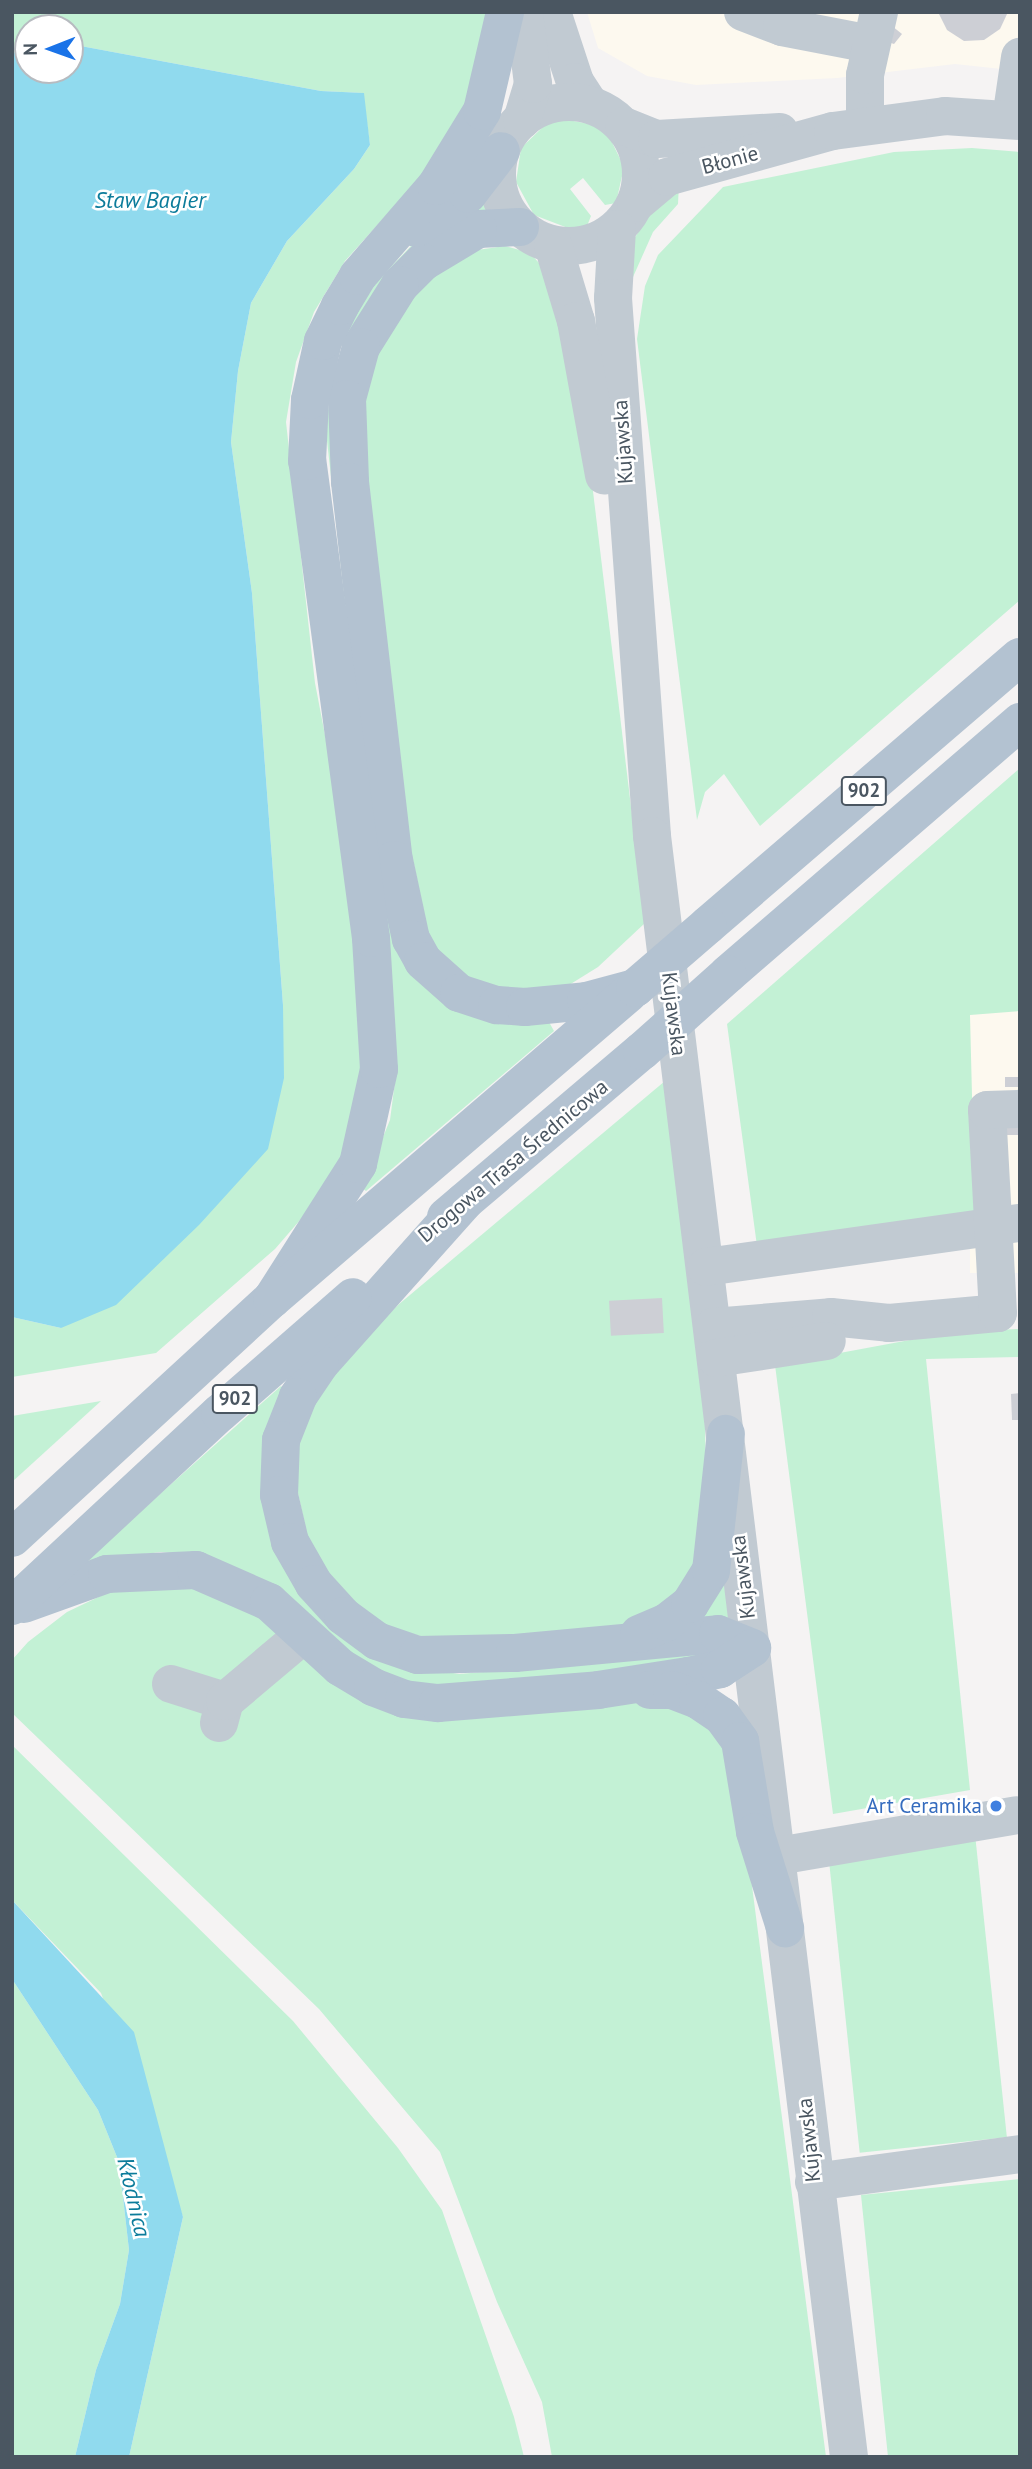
<!DOCTYPE html>
<html>
<head>
<meta charset="utf-8">
<style>
	body { margin:0 }
	#map { position:relative; width:1032px; height:2469px; overflow:hidden; background:#f5f3f3; font-family:"PT Sans",sans-serif }
	div>[style] { position:absolute }
	.commercial>* { inset:0; background:#fdf9ef; transform-origin:0 0 }
	.green>* { inset:0; background:#c3f1d5; transform-origin:0 0 }
	.water>* { inset:0; background:#90daee }
	.building>* { inset:0; background:#cdcfd5; transform-origin:0 0 }
	.minor>* { height:38px; margin:-19px; padding:0 19px; transform-origin:19px; border-radius:19px; background:#c1cad2 }
	.minor>.ring { margin:-19px; padding:0; box-sizing:content-box; background:none; border:38px solid #c1cad2; border-radius:50% }
	.major>* { height:38px; margin:-19px; padding:0 19px; transform-origin:19px; border-radius:19px; background:#b3c2d1 }
	.major-bridge>* { height:38px; margin:-19px; padding:0 19px; transform-origin:19px; border-radius:19px; background:#b3c2d1 }
	.dots>* { width:19px; height:19px; translate:-50% -50%; box-sizing:border-box; border:4px solid #fff; border-radius:50% }
	span { translate:-50% -50%; white-space:nowrap; text-align:center; line-height:1.15; -webkit-text-stroke:5px #fff; paint-order:stroke }
	.shield-label span { padding:2px 5px; background:#fff; border:2px solid; border-radius:5px; -webkit-text-stroke-width:0 }
	.shield-label { font-size:19px; color:#4a5661; font-weight:700 }
	.street-label { font-size:21px; color:#4a5661 }
	.shop-label { font-size:21px; color:#366cbe }
	.right { translate:-100% -50%; text-align:right }
	.water-label { font-size:23px; color:#0c7c9b; font-style:italic }
	.frame { position:absolute; inset:0; border:14px solid #4a5661; pointer-events:none }
	.north { position:absolute; left:14px; top:14px; width:70px; height:70px; box-sizing:border-box; background:#fff; border:2px solid #b7bbc0; border-radius:50%; rotate:269deg; font-size:19px; font-weight:700; line-height:28px; text-align:center; color:#4a5661 }
	.north::after { content:''; display:block; margin:auto; width:24px; height:32px; background:#1a73e8; clip-path:polygon(50% 0,100% 100%,50% 72%,0 100%) }
</style>
</head>
<body>
<div id="map">
	<div class="commercial">
		<i style="clip-path:polygon(587px 12px,1020px 12px,1020px 71px,955px 64px,837px 78px,696px 85px,647px 76px,598px 48px)"></i>
		<i style="left:1020px;top:1011px;width:262px;height:50px;rotate:90deg"></i>
	</div>
	<div class="green">
		<i style="clip-path:polygon(12px 12px,492px 12px,492px 35px,451px 143px,345px 261px,314px 312px,296px 362px,286px 422px,315px 683px,339px 808px,366px 1035px,350px 1145px,326px 1190px,275px 1249px,156px 1353px,12px 1377px,12px 1317px,61px 1328px,283px 1005px,252px 593px,231px 442px,238px 371px,251px 303px,287px 241px,354px 169px,370px 145px,363px 93px,321px 91px,70px 44px,70px 28px,28px 28px,28px 36px,12px 56px)"></i>
		<i style="clip-path:polygon(562px 119px,596px 125px,609px 136px,624px 167px,616px 203px,605px 205px,583px 178px,570px 189px,591px 216px,587px 226px,568px 228px,534px 215px,516px 182px,521px 148px,545px 125px)"></i>
		<i style="clip-path:polygon(972px 148px,1020px 152px,1020px 600px,760px 826px,724px 774px,705px 792px,697px 820px,637px 339px,645px 286px,658px 255px,723px 187px,894px 152px)"></i>
		<i style="clip-path:polygon(679px 184px,678px 204px,653px 232px,629px 286px,625px 252px,662px 197px)"></i>
		<i style="clip-path:polygon(488px 201px,491px 211px,342px 368px,404px 960px,549px 1022px,554px 1031px,366px 1191px,362px 1188px,390px 1120px,397px 1066px,325px 423px,351px 319px,380px 278px,412px 245px)"></i>
		<i style="clip-path:polygon(505px 246px,530px 253px,549px 274px,585px 425px,645px 923px,598px 967px,569px 985px,533px 996px,464px 978px,431px 947px,401px 802px,359px 412px,368px 368px,417px 287px,477px 250px)"></i>
		<i style="clip-path:polygon(1020px 768px,1020px 1011px,970px 1015px,975px 1216px,757px 1246px,727px 1024px)"></i>
		<i style="clip-path:polygon(665px 1081px,704px 1389px,707px 1506px,688px 1586px,637px 1624px,464px 1647px,381px 1626px,349px 1604px,312px 1557px,292px 1466px,306px 1413px,337px 1365px,398px 1305px)"></i>
		<i style="clip-path:polygon(1020px 1329px,1020px 1357px,926px 1359px,970px 1790px,833px 1814px,775px 1365px,953px 1332px)"></i>
		<i style="clip-path:polygon(281px 1386px,285px 1390px,268px 1523px,404px 1665px,459px 1674px,737px 1651px,506px 1686px,414px 1684px,374px 1668px,194px 1555px,161px 1552px,85px 1561px)"></i>
		<i style="clip-path:polygon(101px 1401px,12px 1482px,12px 1416px)"></i>
		<i style="clip-path:polygon(726px 1573px,732px 1623px,694px 1620px)"></i>
		<i style="clip-path:polygon(176px 1581px,257px 1611px,369px 1699px,660px 1698px,686px 1703px,734px 1747px,826px 2457px,552px 2457px,542px 2402px,497px 2302px,440px 2152px,319px 2009px,12px 1713px,12px 1660px,28px 1642px,67px 1612px,111px 1591px)"></i>
		<i style="clip-path:polygon(12px 1745px,293px 2021px,398px 2148px,442px 2210px,514px 2417px,524px 2457px,129px 2457px,183px 2217px,101px 1993px,12px 1900px)"></i>
		<i style="left:975px;top:1834px;width:305px;height:148px;rotate:84deg"></i>
		<i style="clip-path:polygon(12px 1979px,98px 2110px,119px 2162px,129px 2250px,120px 2304px,96px 2370px,75px 2457px,12px 2457px)"></i>
		<i style="clip-path:polygon(1020px 2179px,1020px 2457px,888px 2457px,861px 2195px)"></i>
	</div>
	<div class="water">
		<i style="clip-path:polygon(27px 36px,28px 70px,70px 70px,70px 44px,321px 91px,364px 93px,370px 145px,354px 169px,287px 241px,251px 303px,238px 371px,231px 442px,252px 593px,283px 1005px,284px 1078px,268px 1149px,199px 1225px,116px 1305px,61px 1328px,12px 1317px,12px 56px)"></i>
		<i style="clip-path:polygon(12px 1900px,134px 2032px,183px 2217px,129px 2457px,75px 2457px,96px 2370px,120px 2304px,129px 2250px,119px 2162px,98px 2110px,12px 1979px)"></i>
	</div>
	<div class="building">
		<i style="clip-path:polygon(938px 12px,1008px 12px,1000px 29px,984px 40px,964px 41px,947px 30px)"></i>
		<i style="clip-path:polygon(892px 26px,902px 34px,894px 44px,888px 42px)"></i>
		<i style="left:1020px;top:1077px;width:10px;height:15px;rotate:90deg"></i>
		<i style="left:1006px;top:1125px;width:14px;height:10px"></i>
		<i style="left:662px;top:1298px;width:35px;height:53px;rotate:87deg"></i>
		<i style="clip-path:polygon(1020px 1393px,1020px 1420px,1012px 1420px,1011px 1394px)"></i>
	</div>
	<div class="minor">
		<i style="left:552px;top:12px;width:74px;rotate:71.8deg"></i>
		<i style="left:575px;top:82px;width:27px;rotate:57deg"></i>
		<i style="left:743px;top:12px;width:42px;rotate:21deg"></i>
		<i style="left:782px;top:27px;width:90px;rotate:10.9deg"></i>
		<i class="ring" style="left:497px;top:102px;width:106px;height:106px"></i>
		<i style="left:1011px;top:119px;width:63px;rotate:-81.7deg"></i>
		<i style="left:522px;top:120px;width:38px;rotate:-73deg"></i>
		<i style="left:533px;top:84px;width:73px;rotate:-97.1deg"></i>
		<i style="left:624px;top:126px;width:35px;rotate:22deg"></i>
		<i style="left:657px;top:139px;width:123px;rotate:-3.3deg"></i>
		<i style="left:865px;top:126px;width:51px;rotate:-90deg"></i>
		<i style="left:865px;top:75px;width:65px;rotate:-77.5deg"></i>
		<i style="left:636px;top:203px;width:40px;rotate:-40deg"></i>
		<i style="left:667px;top:177px;width:172px;rotate:-15.5deg"></i>
		<i style="left:833px;top:131px;width:113px;rotate:-7.6deg"></i>
		<i style="left:945px;top:116px;width:75px;rotate:3.8deg"></i>
		<i style="left:617px;top:229px;width:69px;rotate:93.3deg"></i>
		<i style="left:613px;top:298px;width:539px;rotate:85.85deg"></i>
		<i style="left:652px;top:836px;width:1633px;rotate:83.07deg"></i>
		<i style="left:553px;top:245px;width:79px;rotate:73.2deg"></i>
		<i style="left:576px;top:321px;width:157px;rotate:79.7deg"></i>
		<i style="left:706px;top:1267px;width:317px;rotate:-8deg"></i>
		<i style="left:713px;top:1327px;width:118px;rotate:-4.8deg"></i>
		<i style="left:831px;top:1317px;width:58px;rotate:5.9deg"></i>
		<i style="left:889px;top:1323px;width:109px;rotate:-5.2deg"></i>
		<i style="left:998px;top:1313px;width:203px;rotate:-93.1deg"></i>
		<i style="left:987px;top:1110px;width:33px;rotate:-2deg"></i>
		<i style="left:716px;top:1358px;width:112px;rotate:-8.7deg"></i>
		<i style="left:171px;top:1684px;width:57px;rotate:17.5deg"></i>
		<i style="left:219px;top:1723px;width:23px;rotate:-75deg"></i>
		<i style="left:225px;top:1701px;width:102px;rotate:-40.2deg"></i>
		<i style="left:778px;top:1856px;width:242px;rotate:-9.7deg"></i>
		<i style="left:814px;top:2182px;width:208px;rotate:-7.7deg"></i>
	</div>
	<div class="major">
		<i style="left:520px;top:227px;width:42px;rotate:177.3deg"></i>
		<i style="left:478px;top:229px;width:64px;rotate:149deg"></i>
		<i style="left:423px;top:262px;width:33px;rotate:135deg"></i>
		<i style="left:400px;top:285px;width:73px;rotate:122.2deg"></i>
		<i style="left:361px;top:347px;width:54px;rotate:105.1deg"></i>
		<i style="left:347px;top:399px;width:83px;rotate:87.9deg"></i>
		<i style="left:350px;top:482px;width:381px;rotate:83.4deg"></i>
		<i style="left:394px;top:860px;width:81px;rotate:77.9deg"></i>
		<i style="left:411px;top:939px;width:25px;rotate:61deg"></i>
		<i style="left:423px;top:961px;width:48px;rotate:41.6deg"></i>
		<i style="left:459px;top:993px;width:40px;rotate:18deg"></i>
		<i style="left:497px;top:1005px;width:28px;rotate:4deg"></i>
		<i style="left:525px;top:1007px;width:61px;rotate:-5.6deg"></i>
		<i style="left:586px;top:1001px;width:51px;rotate:-14.9deg"></i>
		<i style="left:416px;top:228px;width:62px;rotate:-33.2deg"></i>
		<i style="left:468px;top:194px;width:54px;rotate:-52.5deg"></i>
		<i style="left:708px;top:925px;width:411px;rotate:-40.7deg"></i>
		<i style="left:728px;top:974px;width:386px;rotate:-40.8deg"></i>
		<i style="left:465px;top:1201px;width:218px;rotate:131.7deg"></i>
		<i style="left:320px;top:1364px;width:40px;rotate:124deg"></i>
		<i style="left:298px;top:1397px;width:46px;rotate:111.6deg"></i>
		<i style="left:281px;top:1440px;width:55px;rotate:92.1deg"></i>
		<i style="left:279px;top:1495px;width:48px;rotate:76.8deg"></i>
		<i style="left:290px;top:1542px;width:48px;rotate:60.3deg"></i>
		<i style="left:314px;top:1584px;width:43px;rotate:47.8deg"></i>
		<i style="left:343px;top:1616px;width:42px;rotate:36.3deg"></i>
		<i style="left:377px;top:1641px;width:43px;rotate:18.9deg"></i>
		<i style="left:418px;top:1655px;width:97px;rotate:-1.2deg"></i>
		<i style="left:515px;top:1653px;width:204px;rotate:-5.3deg"></i>
		<i style="left:718px;top:1634px;width:37px;rotate:22deg"></i>
		<i style="left:446px;top:1217px;width:257px;rotate:-40.3deg"></i>
		<i style="left:272px;top:1299px;width:160px;rotate:-57.5deg"></i>
		<i style="left:358px;top:1164px;width:97px;rotate:-77.5deg"></i>
		<i style="left:379px;top:1069px;width:131px;rotate:-93.5deg"></i>
		<i style="left:371px;top:938px;width:481px;rotate:-97.6deg"></i>
		<i style="left:307px;top:461px;width:61px;rotate:-87.2deg"></i>
		<i style="left:310px;top:400px;width:60px;rotate:-77.6deg"></i>
		<i style="left:323px;top:341px;width:39px;rotate:-64deg"></i>
		<i style="left:340px;top:306px;width:35px;rotate:-59deg"></i>
		<i style="left:358px;top:276px;width:119px;rotate:-49.1deg"></i>
		<i style="left:436px;top:186px;width:88px;rotate:-58.5deg"></i>
		<i style="left:482px;top:111px;width:102px;rotate:-76.9deg"></i>
		<i style="left:12px;top:1538px;width:353px;rotate:-42.6deg"></i>
		<i style="left:272px;top:1299px;width:469px;rotate:-40.6deg"></i>
		<i style="left:24px;top:1604px;width:88px;rotate:-19.9deg"></i>
		<i style="left:107px;top:1574px;width:89px;rotate:-2.6deg"></i>
		<i style="left:196px;top:1570px;width:80px;rotate:23.7deg"></i>
		<i style="left:269px;top:1602px;width:96px;rotate:42.5deg"></i>
		<i style="left:340px;top:1667px;width:39px;rotate:31deg"></i>
		<i style="left:373px;top:1687px;width:33px;rotate:21deg"></i>
		<i style="left:404px;top:1699px;width:34px;rotate:7deg"></i>
		<i style="left:438px;top:1703px;width:161px;rotate:-4.6deg"></i>
		<i style="left:598px;top:1690px;width:91px;rotate:-8.8deg"></i>
		<i style="left:688px;top:1676px;width:33px;rotate:-12deg"></i>
		<i style="left:720px;top:1669px;width:38px;rotate:-33deg"></i>
		<i style="left:12px;top:1606px;width:284px;rotate:-42.9deg"></i>
		<i style="left:220px;top:1413px;width:176px;rotate:-41.1deg"></i>
		<i style="left:639px;top:1634px;width:30px;rotate:-23deg"></i>
		<i style="left:667px;top:1622px;width:29px;rotate:-38deg"></i>
		<i style="left:690px;top:1604px;width:39px;rotate:-58deg"></i>
		<i style="left:711px;top:1571px;width:138px;rotate:-83.8deg"></i>
		<i style="left:650px;top:1690px;width:22px"></i>
		<i style="left:672px;top:1690px;width:28px;rotate:21deg"></i>
		<i style="left:698px;top:1700px;width:29px;rotate:34deg"></i>
		<i style="left:722px;top:1716px;width:31px;rotate:54deg"></i>
		<i style="left:740px;top:1741px;width:92px;rotate:80.6deg"></i>
		<i style="left:755px;top:1832px;width:101px;rotate:72.6deg"></i>
	</div>
	<div class="major-bridge">
		<i style="left:635px;top:988px;width:96px;rotate:-40.8deg"></i>
		<i style="left:642px;top:1051px;width:115px;rotate:-41.8deg"></i>
	</div>
	<div class="dots">
		<i style="left:996px;top:1806px;background:#3f7fe0"></i>
	</div>
	<div class="shield-label">
		<span style="left:864px;top:791px">902</span>
		<span style="left:235px;top:1399px">902</span>
	</div>
	<div class="street-label">
		<span style="left:730px;top:160px;rotate:-15deg">Błonie</span>
		<span style="left:623px;top:442px;rotate:-94deg">Kujawska</span>
		<span style="left:674px;top:1014px;rotate:83deg">Kujawska</span>
		<span style="left:513px;top:1161px;rotate:-40deg">Drogowa Trasa Średnicowa</span>
		<span style="left:743px;top:1577px;rotate:-97deg">Kujawska</span>
		<span style="left:809px;top:2140px;rotate:-96deg">Kujawska</span>
	</div>
	<div class="shop-label">
		<span class="right" style="left:982px;top:1806px">Art Ceramika</span>
	</div>
	<div class="water-label">
		<span style="left:150px;top:200px">Staw Bagier</span>
		<span style="left:134px;top:2197px;rotate:77deg">Kłodnica</span>
	</div>
	<div class="frame"></div>
	<div class="north">N</div>
</div>
</body>
</html>
